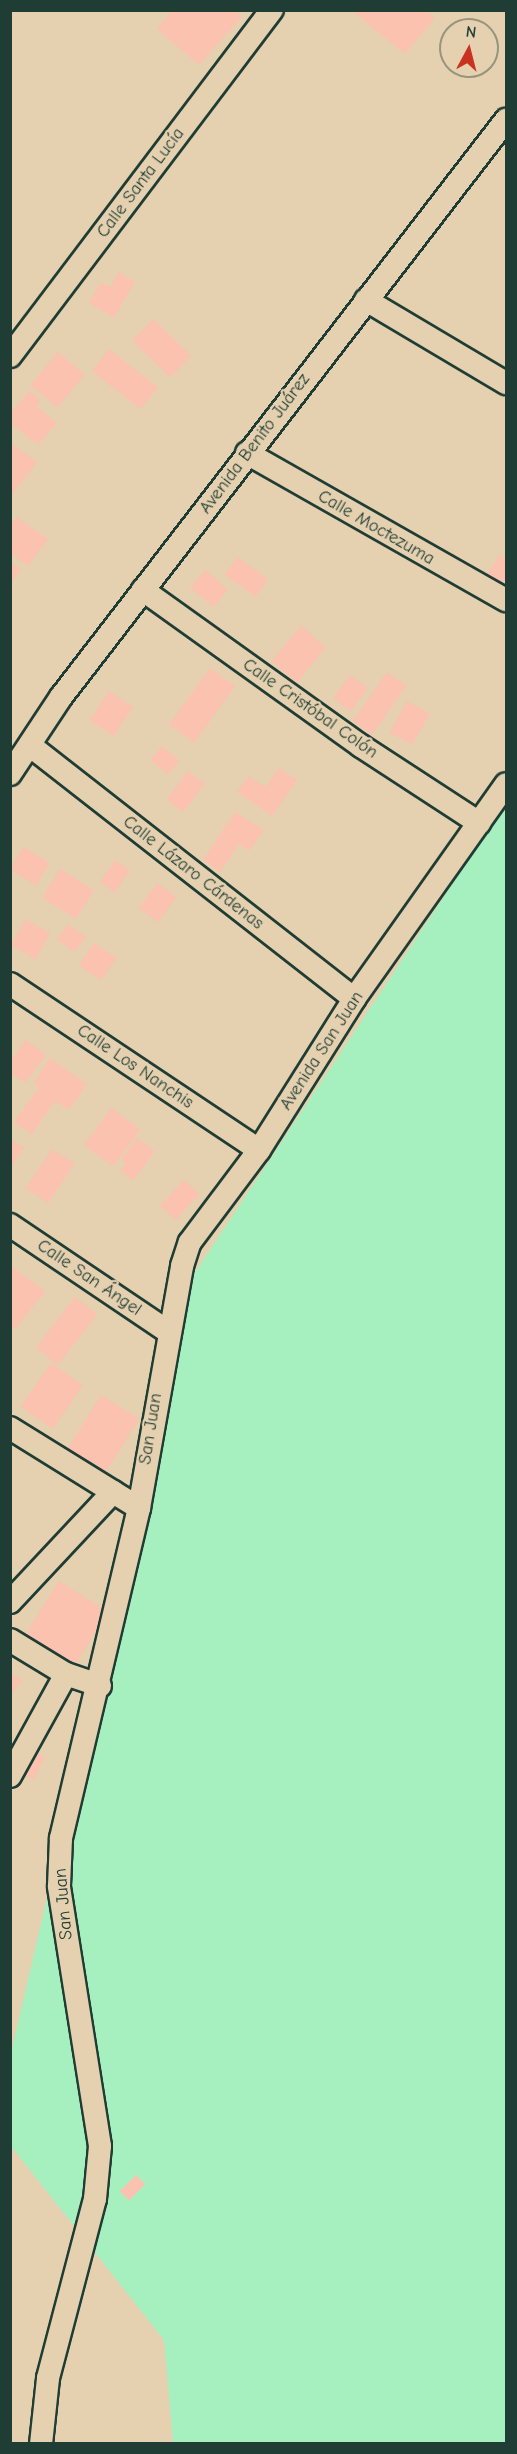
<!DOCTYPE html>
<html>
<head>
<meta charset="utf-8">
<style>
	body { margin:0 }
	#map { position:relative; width:517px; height:2454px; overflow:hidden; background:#e5d0af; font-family:"Comic Neue",sans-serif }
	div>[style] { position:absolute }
	.green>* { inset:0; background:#a6f0bf }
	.building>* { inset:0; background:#fbc3af; transform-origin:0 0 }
	.roads { filter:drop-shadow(2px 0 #1f3d34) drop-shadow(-2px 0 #1f3d34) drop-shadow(0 2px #1f3d34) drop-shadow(0 -2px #1f3d34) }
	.street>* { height:22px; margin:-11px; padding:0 11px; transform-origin:11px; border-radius:11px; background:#e5d0af }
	span { translate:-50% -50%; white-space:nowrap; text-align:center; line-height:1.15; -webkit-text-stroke:4.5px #e5d0af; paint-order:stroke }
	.street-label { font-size:18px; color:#1f3d34 }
	.frame { position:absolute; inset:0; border:12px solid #1f3d34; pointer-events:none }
	.north { position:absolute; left:439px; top:18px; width:60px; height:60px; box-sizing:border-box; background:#e5d0af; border:2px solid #96957e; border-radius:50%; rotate:7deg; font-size:16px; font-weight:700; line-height:24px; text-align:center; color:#1f3d34 }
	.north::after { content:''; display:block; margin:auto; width:21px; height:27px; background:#c8321e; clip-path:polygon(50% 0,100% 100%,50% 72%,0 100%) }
</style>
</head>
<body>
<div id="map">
	<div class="green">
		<i style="clip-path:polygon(506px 803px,506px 2443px,173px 2443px,164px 2340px,11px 2146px,11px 2053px,190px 1280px)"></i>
	</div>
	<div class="building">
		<i style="clip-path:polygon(173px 10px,234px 10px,242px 17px,199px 65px,157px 29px)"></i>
		<i style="clip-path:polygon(351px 10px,426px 10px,435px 18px,405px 54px)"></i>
		<i style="clip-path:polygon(119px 272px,135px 282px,114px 318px,89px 303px,101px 282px,110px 287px)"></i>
		<i style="left:153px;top:319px;width:53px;height:30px;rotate:44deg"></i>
		<i style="left:109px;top:349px;width:62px;height:28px;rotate:38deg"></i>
		<i style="left:58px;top:352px;width:35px;height:43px;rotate:40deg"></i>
		<i style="clip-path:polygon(29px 391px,41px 400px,36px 406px,57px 423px,38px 445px,10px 423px,10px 414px)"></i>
		<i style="clip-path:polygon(10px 443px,37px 462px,10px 498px)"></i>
		<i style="clip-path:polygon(16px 517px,48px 539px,28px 566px,10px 554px,10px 525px)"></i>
		<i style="clip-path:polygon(500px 554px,506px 559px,506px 579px,501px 587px,485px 578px)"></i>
		<i style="left:237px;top:557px;width:38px;height:22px;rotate:35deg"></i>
		<i style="clip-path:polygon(10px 562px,21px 570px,10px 584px)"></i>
		<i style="left:205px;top:570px;width:30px;height:23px;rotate:40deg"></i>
		<i style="left:301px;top:626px;width:33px;height:46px;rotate:40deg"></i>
		<i style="left:210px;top:668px;width:31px;height:70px;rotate:36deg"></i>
		<i style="left:387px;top:672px;width:24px;height:60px;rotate:35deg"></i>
		<i style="left:350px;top:675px;width:22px;height:29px;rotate:36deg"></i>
		<i style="left:109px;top:691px;width:29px;height:35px;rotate:34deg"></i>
		<i style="left:407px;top:701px;width:26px;height:36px;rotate:29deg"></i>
		<i style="left:162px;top:746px;width:23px;height:18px;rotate:40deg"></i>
		<i style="clip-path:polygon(279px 768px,297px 780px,272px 816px,237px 792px,249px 776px,266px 787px)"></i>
		<i style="left:188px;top:771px;width:21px;height:36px;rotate:37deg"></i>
		<i style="clip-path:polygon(235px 812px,264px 830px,249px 851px,239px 844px,220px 872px,203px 860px)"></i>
		<i style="left:23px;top:847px;width:31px;height:26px;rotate:31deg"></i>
		<i style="left:115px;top:860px;width:18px;height:27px;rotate:34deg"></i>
		<i style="left:60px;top:869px;width:40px;height:34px;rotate:32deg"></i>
		<i style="left:157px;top:883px;width:24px;height:31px;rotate:36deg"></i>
		<i style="left:25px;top:919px;width:29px;height:30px;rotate:29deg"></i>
		<i style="left:68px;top:924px;width:22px;height:19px;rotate:36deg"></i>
		<i style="left:94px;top:943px;width:27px;height:27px;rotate:34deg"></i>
		<i style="clip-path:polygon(26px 1040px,46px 1055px,25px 1083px,10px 1073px,10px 1061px)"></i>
		<i style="clip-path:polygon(50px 1058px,87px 1084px,69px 1110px,55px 1101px,32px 1134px,14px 1122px,39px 1087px,33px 1083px)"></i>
		<i style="left:111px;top:1108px;width:36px;height:46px;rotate:36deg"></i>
		<i style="clip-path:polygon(137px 1138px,155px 1151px,133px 1181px,120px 1171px,126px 1163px,121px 1160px)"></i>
		<i style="clip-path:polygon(10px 1139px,24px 1148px,10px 1168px)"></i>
		<i style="left:52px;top:1149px;width:27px;height:47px;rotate:34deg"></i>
		<i style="left:184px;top:1180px;width:21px;height:35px;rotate:43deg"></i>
		<i style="clip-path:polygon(10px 1265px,45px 1291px,15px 1330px,10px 1327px)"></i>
		<i style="left:75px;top:1297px;width:28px;height:64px;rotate:38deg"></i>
		<i style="left:51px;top:1363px;width:39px;height:53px;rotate:35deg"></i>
		<i style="left:101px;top:1395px;width:45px;height:68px;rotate:32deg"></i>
		<i style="left:59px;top:1581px;width:58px;height:70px;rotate:32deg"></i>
		<i style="clip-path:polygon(10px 1673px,22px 1680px,10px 1697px)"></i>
		<i style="left:32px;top:1751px;width:14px;height:25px;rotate:25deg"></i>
		<i style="left:136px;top:2175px;width:13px;height:23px;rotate:45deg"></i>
	</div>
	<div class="roads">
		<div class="street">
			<i style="left:366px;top:300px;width:163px;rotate:30.7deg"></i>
			<i style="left:10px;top:356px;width:434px;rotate:-52.9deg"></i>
			<i style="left:247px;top:453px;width:298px;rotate:29.6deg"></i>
			<i style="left:143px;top:590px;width:268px;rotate:35.6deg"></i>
			<i style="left:361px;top:746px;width:141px;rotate:33.1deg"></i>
			<i style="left:32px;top:747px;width:409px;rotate:38deg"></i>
			<i style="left:10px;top:774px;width:92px;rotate:-56.5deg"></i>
			<i style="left:61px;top:697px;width:729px;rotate:-52.36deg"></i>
			<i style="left:10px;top:984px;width:299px;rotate:33.7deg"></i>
			<i style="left:10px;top:1225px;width:189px;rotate:34deg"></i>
			<i style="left:10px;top:1428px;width:152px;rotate:31.8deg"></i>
			<i style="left:10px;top:1602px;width:151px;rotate:-46.9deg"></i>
			<i style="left:10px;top:1640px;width:66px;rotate:31.3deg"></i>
			<i style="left:66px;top:1674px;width:36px;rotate:19deg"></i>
			<i style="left:10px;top:1776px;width:116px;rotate:-61.2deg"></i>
			<i style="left:41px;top:2444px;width:66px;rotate:-83.9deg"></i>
			<i style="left:48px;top:2378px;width:185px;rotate:-75.3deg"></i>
			<i style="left:95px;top:2199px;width:53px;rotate:-84.6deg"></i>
			<i style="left:100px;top:2146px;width:263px;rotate:-99deg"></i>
			<i style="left:59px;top:1886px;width:48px;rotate:-87.6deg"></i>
			<i style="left:61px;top:1838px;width:339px;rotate:-76.7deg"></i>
			<i style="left:139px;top:1508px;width:246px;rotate:-79.9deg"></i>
			<i style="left:182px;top:1266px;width:25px;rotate:-72deg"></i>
			<i style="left:190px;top:1242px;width:115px;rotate:-53.1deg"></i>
			<i style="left:259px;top:1150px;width:178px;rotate:-57.8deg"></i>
			<i style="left:354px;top:999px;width:263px;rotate:-54.7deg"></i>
		</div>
	</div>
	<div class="street-label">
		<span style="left:141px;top:183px;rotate:-53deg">Calle Santa Lucía</span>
		<span style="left:255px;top:444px;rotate:-53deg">Avenida Benito Juárez</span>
		<span style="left:376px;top:528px;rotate:30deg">Calle Moctezuma</span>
		<span style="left:310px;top:709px;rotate:35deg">Calle Cristóbal Colón</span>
		<span style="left:193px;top:873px;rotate:38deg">Calle Lázaro Cárdenas</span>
		<span style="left:322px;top:1051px;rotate:-57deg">Avenida San Juan</span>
		<span style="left:135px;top:1067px;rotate:34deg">Calle Los Nanchis</span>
		<span style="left:89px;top:1278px;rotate:34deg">Calle San Ángel</span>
		<span style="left:151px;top:1429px;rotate:-81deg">San Juan</span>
		<span style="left:64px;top:1904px;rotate:-95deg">San Juan</span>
	</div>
	<div class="frame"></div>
	<div class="north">N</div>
</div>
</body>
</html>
